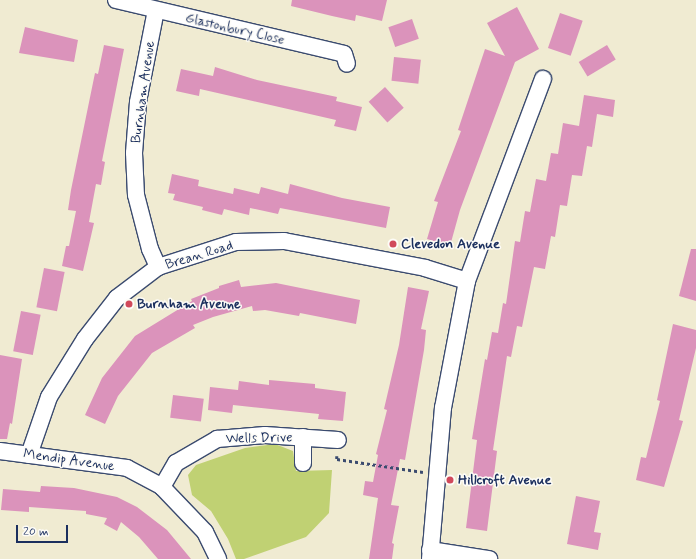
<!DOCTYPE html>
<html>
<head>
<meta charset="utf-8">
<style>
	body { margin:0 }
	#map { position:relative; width:696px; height:559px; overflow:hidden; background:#f0ebd2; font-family:Mynerve,sans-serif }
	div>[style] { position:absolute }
	.green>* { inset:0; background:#c0d173 }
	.building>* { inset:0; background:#db93bb; transform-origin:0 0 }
	.path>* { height:2.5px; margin-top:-1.25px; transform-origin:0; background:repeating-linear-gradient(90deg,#3b4b6f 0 3px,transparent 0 6px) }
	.roads { filter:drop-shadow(1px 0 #3b4b6f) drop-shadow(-1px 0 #3b4b6f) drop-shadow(0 1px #3b4b6f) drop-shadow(0 -1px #3b4b6f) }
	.street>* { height:16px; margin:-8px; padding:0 8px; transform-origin:8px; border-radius:8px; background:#fff }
	.dots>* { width:11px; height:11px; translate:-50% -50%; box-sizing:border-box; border:2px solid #fdfcf7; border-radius:50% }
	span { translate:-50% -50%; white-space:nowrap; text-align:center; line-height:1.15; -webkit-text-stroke:3px #fdfcf7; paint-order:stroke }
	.street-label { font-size:14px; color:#1b2f5e }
	.poi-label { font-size:14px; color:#1b2f5e; font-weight:700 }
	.left { translate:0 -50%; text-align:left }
	.scale { position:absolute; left:16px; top:525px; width:52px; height:18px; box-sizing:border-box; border:2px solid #1b2f5e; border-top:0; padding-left:5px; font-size:12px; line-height:14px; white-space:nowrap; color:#1b2f5e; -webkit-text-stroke:3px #fdfcf7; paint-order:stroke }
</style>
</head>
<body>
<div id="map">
	<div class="green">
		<i style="clip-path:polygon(275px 444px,293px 451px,296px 471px,332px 470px,329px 513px,306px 537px,244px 559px,236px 559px,228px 539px,211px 511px,192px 495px,188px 475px,196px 465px,245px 448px)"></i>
	</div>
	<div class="building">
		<i style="clip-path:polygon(292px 0,387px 0,382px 21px,356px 15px,355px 21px,332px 16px,291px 6px)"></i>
		<i style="clip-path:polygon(517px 7px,539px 49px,515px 62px,460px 210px,450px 246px,427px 239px,438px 202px,434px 201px,461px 131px,458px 130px,485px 49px,505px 56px,487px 23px)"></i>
		<i style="left:560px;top:13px;width:24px;height:37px;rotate:19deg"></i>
		<i style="left:412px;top:19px;width:21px;height:25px;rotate:71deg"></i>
		<i style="clip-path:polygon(25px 27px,78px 40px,74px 62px,19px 53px)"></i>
		<i style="clip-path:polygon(104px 45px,124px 49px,102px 161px,105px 162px,101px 185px,96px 184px,89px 222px,94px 223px,83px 271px,62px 266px,66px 246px,69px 246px,76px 211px,68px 210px,71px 190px,95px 73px,98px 74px)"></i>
		<i style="left:607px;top:45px;width:17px;height:33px;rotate:59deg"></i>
		<i style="left:394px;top:57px;width:27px;height:24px;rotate:6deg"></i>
		<i style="clip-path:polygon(215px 67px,257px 80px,337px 97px,336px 101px,362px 107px,356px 131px,334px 126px,336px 120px,200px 89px,199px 96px,176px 91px,181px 69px,213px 76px)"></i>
		<i style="left:385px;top:87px;width:28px;height:22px;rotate:48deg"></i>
		<i style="clip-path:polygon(584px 95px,615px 100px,613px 117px,597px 114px,592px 147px,587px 146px,582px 176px,572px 175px,567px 206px,560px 205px,555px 237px,551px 236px,545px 269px,534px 267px,522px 327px,517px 326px,511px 357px,507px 356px,493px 450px,497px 451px,487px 531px,466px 528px,477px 440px,472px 439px,485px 359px,487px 360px,492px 332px,498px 333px,503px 303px,506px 304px,515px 241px,520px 242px,525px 211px,530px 212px,536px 179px,546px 181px,551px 153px,558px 154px,563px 123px,579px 126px)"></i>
		<i style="clip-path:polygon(172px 174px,199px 180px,198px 186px,233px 194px,234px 188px,259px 194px,261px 187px,288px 194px,290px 184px,342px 198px,390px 207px,386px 228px,280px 208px,278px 214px,250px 208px,249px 215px,224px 209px,222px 215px,202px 210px,203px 207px,173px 200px,175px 194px,168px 193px)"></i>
		<i style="clip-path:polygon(691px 249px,696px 249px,696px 301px,679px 296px)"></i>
		<i style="left:44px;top:268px;width:21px;height:40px;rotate:11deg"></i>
		<i style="clip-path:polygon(239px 280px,241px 287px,276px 283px,360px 300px,356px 324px,300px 313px,299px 316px,265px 310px,253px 311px,252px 306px,213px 317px,193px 325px,195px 328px,152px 353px,118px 396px,105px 424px,85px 415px,102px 378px,135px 336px,192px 301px,191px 299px,219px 288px,219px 286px)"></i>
		<i style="clip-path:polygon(408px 287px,429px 291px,421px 329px,426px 330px,424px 350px,405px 460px,400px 459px,391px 505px,399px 506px,392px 543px,394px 544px,392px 559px,369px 559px,378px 498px,363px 495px,365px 481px,373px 482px,378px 455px,376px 454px,387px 410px,384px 409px,399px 345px)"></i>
		<i style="left:21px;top:311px;width:20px;height:41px;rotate:11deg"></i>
		<i style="clip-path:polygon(673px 324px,696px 330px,696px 348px,679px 420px,683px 421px,664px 487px,636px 480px,641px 457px,646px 458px,660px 401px,657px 400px)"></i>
		<i style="clip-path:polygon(0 355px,22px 359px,12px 424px,10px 423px,7px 439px,0 439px)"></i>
		<i style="clip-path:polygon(269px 380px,315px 384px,315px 388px,346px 392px,343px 421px,318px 419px,319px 414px,233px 405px,232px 413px,208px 410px,210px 387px,238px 390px,239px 381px,269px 385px)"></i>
		<i style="left:173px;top:395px;width:31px;height:23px;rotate:7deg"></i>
		<i style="clip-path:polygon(41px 486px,74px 488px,117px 497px,137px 507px,167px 530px,191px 559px,158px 559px,139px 537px,121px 522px,117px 531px,104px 524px,107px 518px,86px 514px,86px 511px,29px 507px,29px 512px,1px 510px,3px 489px,40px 492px)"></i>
		<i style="clip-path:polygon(576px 496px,600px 501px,594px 532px,601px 533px,598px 550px,567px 544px)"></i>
	</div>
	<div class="path">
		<i style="left:337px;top:456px;width:3px;rotate:90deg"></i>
		<i style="left:337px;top:459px;width:87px;rotate:8.6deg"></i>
	</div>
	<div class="roads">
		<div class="street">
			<i style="left:116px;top:0;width:234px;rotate:13.3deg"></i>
			<i style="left:344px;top:54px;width:10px;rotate:73deg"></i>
			<i style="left:156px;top:10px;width:94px;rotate:101.1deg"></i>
			<i style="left:138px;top:102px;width:51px;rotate:94.5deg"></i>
			<i style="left:134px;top:153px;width:42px;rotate:87.3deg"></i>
			<i style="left:136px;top:195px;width:56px;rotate:75.5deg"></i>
			<i style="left:150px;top:249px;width:20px;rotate:66deg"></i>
			<i style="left:0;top:451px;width:128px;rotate:7.6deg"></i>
			<i style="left:127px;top:468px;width:40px;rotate:28deg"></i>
			<i style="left:162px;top:487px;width:62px;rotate:46.3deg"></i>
			<i style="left:205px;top:532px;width:30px;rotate:64deg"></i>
			<i style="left:29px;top:455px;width:61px;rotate:-71deg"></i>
			<i style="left:49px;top:397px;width:68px;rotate:-58.2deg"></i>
			<i style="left:85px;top:339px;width:52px;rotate:-52deg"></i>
			<i style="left:117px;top:298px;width:51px;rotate:-37.1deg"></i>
			<i style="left:158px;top:267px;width:82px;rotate:-17.8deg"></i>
			<i style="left:236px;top:242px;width:48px;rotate:-1.2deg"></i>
			<i style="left:284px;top:241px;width:144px;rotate:10.8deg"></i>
			<i style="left:425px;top:268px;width:44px;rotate:17.2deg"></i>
			<i style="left:303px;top:463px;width:26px;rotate:-90deg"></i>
			<i style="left:162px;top:487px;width:28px;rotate:-60deg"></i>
			<i style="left:176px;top:463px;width:48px;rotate:-30.3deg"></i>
			<i style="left:217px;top:439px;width:48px;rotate:-4.8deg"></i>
			<i style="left:265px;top:435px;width:73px;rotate:3.9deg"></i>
			<i style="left:430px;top:550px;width:60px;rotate:8.7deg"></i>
			<i style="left:430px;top:559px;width:152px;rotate:-85.1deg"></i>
			<i style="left:443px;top:408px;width:129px;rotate:-79.3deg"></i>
			<i style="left:467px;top:281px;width:216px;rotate:-69.4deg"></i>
		</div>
	</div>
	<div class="dots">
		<i style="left:393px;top:244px;background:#d1495b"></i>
		<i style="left:129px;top:304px;background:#d1495b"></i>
		<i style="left:450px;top:480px;background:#d1495b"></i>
	</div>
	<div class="street-label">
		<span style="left:235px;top:29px;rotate:13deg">Glastonbury Close</span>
		<span style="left:143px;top:92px;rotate:-82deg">Burnham Avenue</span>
		<span style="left:199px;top:255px;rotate:-17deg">Brean Road</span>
		<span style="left:259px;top:438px;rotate:-1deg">Wells Drive</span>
		<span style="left:69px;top:460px;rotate:8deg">Mendip Avenue</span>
	</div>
	<div class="poi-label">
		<span class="left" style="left:401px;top:244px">Clevedon Avenue</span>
		<span class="left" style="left:137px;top:304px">Burnham Aveune</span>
		<span class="left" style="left:458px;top:480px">Hillcroft Avenue</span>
	</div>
	<div class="scale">20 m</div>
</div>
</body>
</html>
